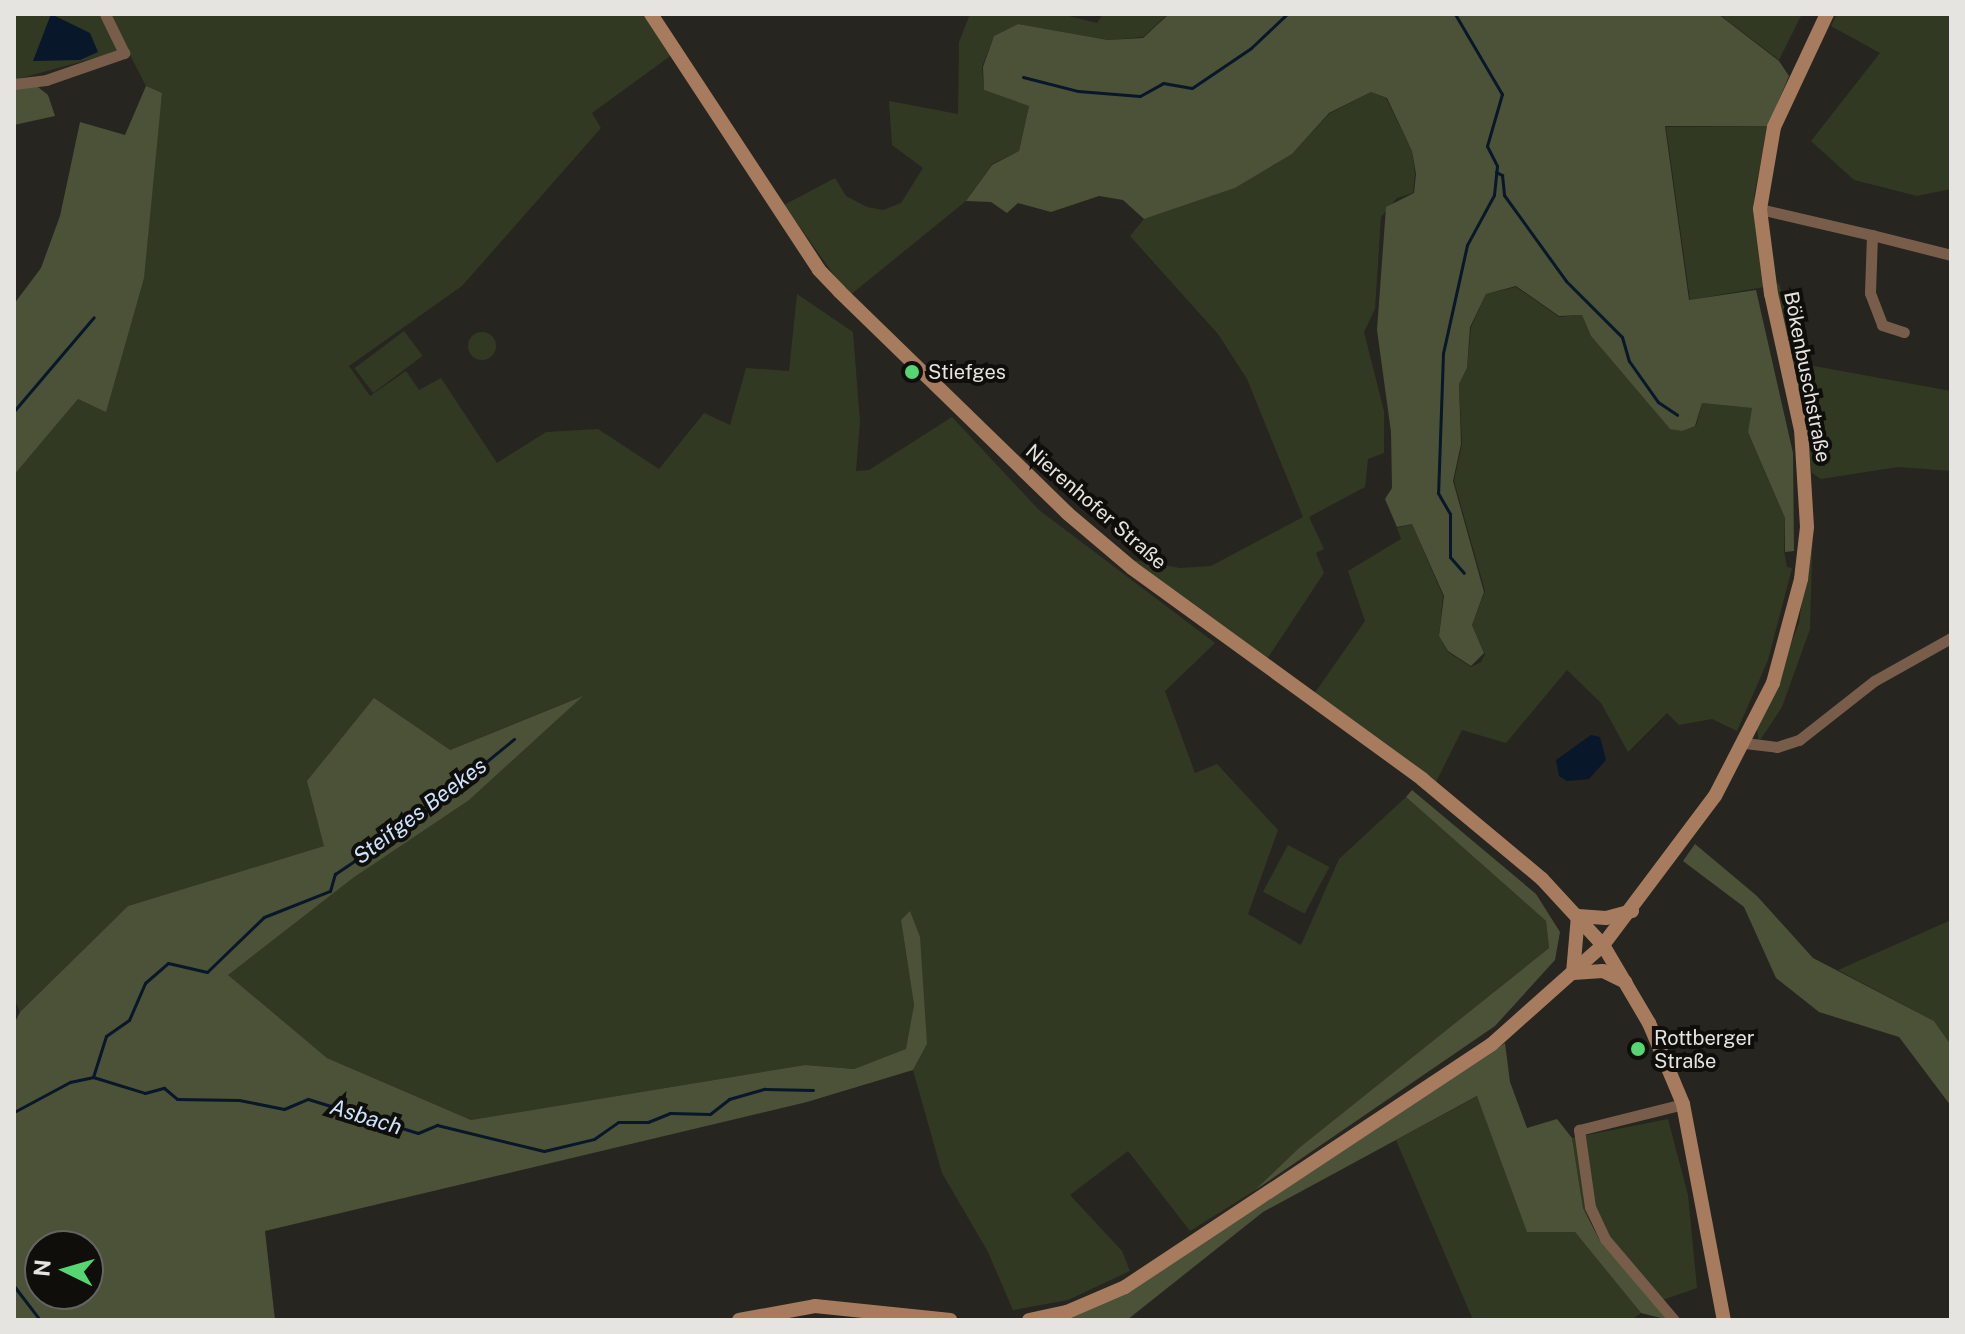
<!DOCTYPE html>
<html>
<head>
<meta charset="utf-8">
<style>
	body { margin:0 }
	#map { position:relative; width:1965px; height:1334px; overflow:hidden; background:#27251f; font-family:"Public Sans",sans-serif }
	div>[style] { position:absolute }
	.green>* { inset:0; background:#323922; transform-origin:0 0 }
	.round { border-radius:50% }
	.forest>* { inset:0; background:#4b5238 }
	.water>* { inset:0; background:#081729 }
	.stream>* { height:3px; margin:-1.5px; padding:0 1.5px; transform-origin:1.5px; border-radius:1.5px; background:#081729 }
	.street>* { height:11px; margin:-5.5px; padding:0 5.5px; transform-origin:5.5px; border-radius:5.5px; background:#785d4a }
	.secondary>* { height:14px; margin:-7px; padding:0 7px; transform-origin:7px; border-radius:7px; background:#a77c5e }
	.dots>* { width:22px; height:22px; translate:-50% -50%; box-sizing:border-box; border:4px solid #0f0e0b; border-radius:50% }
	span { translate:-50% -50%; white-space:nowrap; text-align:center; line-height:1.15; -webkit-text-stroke:8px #0f0e0b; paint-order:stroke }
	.poi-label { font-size:20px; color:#e6e4e0 }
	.left { translate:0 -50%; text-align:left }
	.street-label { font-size:20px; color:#e6e4e0 }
	.water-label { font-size:22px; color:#cee3fe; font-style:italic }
	.frame { position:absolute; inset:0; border:16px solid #e6e4e0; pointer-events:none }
	.north { position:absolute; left:24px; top:1230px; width:80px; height:80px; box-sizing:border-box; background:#0f0e0b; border:2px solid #656460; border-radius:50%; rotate:275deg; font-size:22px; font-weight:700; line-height:32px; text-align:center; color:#e6e4e0 }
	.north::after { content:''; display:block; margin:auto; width:28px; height:36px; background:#56d671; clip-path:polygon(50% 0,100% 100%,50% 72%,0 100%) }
</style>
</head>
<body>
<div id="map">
	<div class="green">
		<i style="clip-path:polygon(14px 14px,99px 14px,120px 51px,14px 80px)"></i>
		<i style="clip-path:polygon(109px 14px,646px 14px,673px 54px,592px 113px,601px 128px,462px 286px,349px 366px,370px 396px,406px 371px,419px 390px,441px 378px,497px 463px,546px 432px,598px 429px,659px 469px,704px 413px,730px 425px,746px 368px,789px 371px,797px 294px,853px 332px,860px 422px,856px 471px,869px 470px,952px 417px,1039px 510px,1215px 643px,1165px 691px,1195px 773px,1217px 764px,1278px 830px,1248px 914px,1301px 945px,1339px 859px,1406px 797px,1546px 921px,1549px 948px,1299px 1148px,1254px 1191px,1190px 1231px,1128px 1151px,1070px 1195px,1122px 1251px,1130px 1271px,1068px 1300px,1013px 1310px,988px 1252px,942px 1173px,913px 1070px,927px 1044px,901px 920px,914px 1005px,907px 1049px,854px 1069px,805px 1065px,471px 1120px,327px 1058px,227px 975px,353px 878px,469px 799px,580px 697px,450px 750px,324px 846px,128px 906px,20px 1012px,14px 998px,14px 475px,78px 399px,105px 411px,153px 167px,162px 94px,146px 86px)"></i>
		<i style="clip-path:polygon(970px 14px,1061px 14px,1097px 23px,1103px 14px,1168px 14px,1143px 37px,1109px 40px,1018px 24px,994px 36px,982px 67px,984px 90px,1029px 106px,1019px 151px,992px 164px,966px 201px,849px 296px,784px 205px,835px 178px,846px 196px,867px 207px,883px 210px,901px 203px,923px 168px,892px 145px,889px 101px,958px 114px,959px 42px)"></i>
		<i style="clip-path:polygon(1719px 14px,1802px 14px,1779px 60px)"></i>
		<i style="clip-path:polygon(1837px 14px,1951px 14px,1951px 189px,1917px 196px,1854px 180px,1811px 141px,1880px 53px,1831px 26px)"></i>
		<i style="clip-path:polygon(1371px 92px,1386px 98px,1412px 151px,1415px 174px,1413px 193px,1397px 198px,1381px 217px,1375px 309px,1364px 332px,1384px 411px,1384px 453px,1368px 459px,1365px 487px,1309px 517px,1324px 549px,1316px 553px,1324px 573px,1267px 659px,1127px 559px,1180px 568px,1211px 566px,1303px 517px,1247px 379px,1218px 334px,1130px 236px,1144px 219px,1235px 188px,1292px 154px,1329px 114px)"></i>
		<i style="clip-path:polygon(1768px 126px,1754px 196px,1764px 287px,1690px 300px,1666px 127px)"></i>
		<i style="clip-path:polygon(1779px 283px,1803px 364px,1951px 391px,1951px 471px,1898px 467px,1821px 479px,1812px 473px,1774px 285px)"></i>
		<i style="clip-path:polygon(1516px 287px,1559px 317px,1582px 315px,1591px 336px,1670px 429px,1696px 426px,1702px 403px,1752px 408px,1748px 432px,1785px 518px,1784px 551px,1787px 567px,1792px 568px,1768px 660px,1737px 731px,1712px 719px,1679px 725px,1667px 713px,1628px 752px,1601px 703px,1567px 670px,1506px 743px,1462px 730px,1436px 782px,1314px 694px,1365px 621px,1348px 571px,1401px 539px,1397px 528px,1412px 524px,1443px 596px,1439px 636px,1448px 652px,1471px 667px,1481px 662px,1485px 654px,1472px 625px,1485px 591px,1454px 481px,1462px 444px,1459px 384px,1467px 368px,1471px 327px,1486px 294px)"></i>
		<i style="left:404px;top:331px;width:31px;height:62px;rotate:53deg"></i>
		<i class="round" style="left:468px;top:332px;width:28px;height:28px"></i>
		<i style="clip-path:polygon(1813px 519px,1810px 629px,1782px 707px,1759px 742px,1757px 729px,1799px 623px)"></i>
		<i style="left:1288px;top:845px;width:47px;height:53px;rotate:28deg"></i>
		<i style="clip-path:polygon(1951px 920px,1951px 1045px,1934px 1021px,1838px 970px)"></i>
		<i style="clip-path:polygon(1478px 1096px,1527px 1231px,1575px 1232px,1641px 1313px,1631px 1320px,1473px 1320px,1396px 1140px)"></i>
		<i style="clip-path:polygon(1668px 1119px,1688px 1195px,1697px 1288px,1654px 1303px,1618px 1267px,1583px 1208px,1572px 1138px)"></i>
	</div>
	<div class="forest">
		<i style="clip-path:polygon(1169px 14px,1718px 14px,1779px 61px,1789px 76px,1768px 126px,1665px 126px,1689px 300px,1756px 290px,1793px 453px,1794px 551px,1785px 552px,1785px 518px,1748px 432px,1752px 408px,1702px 403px,1695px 426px,1682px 431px,1670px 429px,1591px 336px,1582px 315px,1559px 316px,1516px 286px,1486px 294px,1470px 327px,1467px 368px,1459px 384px,1461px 444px,1453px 481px,1484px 592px,1472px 625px,1484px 653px,1471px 666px,1448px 651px,1439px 636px,1444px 596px,1412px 524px,1397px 527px,1385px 499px,1392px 488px,1391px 432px,1377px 330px,1386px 207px,1414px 193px,1416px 174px,1412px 151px,1387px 98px,1371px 92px,1329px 113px,1292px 154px,1235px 188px,1144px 219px,1123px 200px,1099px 196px,1051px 212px,1018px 203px,1007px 213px,991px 202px,966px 201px,992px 165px,1019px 151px,1029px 106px,984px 90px,983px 67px,994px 36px,1018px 24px,1108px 40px,1143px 38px)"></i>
		<i style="clip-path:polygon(33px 83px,48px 95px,55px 116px,14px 125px,14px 90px)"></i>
		<i style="clip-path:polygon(146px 86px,162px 93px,144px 278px,106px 412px,78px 399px,14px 475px,14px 304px,41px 268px,60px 216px,80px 122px,125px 135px)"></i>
		<i style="clip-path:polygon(evenodd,583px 696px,469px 800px,353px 878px,228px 975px,327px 1058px,471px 1120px,805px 1065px,854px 1069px,906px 1049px,914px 1005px,901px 920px,910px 911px,920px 937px,927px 1044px,913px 1070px,807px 1102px,265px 1231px,275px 1320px,14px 1320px,14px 1024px,20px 1012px,128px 906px,324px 846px,307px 781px,374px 698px,450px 750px,583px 696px,88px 1246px,88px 1294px,40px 1294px,40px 1246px,88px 1246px)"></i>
		<i style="clip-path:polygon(1412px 790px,1536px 894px,1560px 932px,1555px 960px,1495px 1026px,1254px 1191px,1299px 1148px,1549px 948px,1546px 921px,1406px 797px)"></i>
		<i style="clip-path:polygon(1695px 844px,1757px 896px,1813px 958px,1934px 1021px,1951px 1045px,1951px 1106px,1899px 1037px,1819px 1012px,1776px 978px,1744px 907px,1683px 861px)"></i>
		<i style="clip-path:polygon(1505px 1043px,1510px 1082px,1527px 1128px,1557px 1119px,1572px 1138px,1583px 1208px,1600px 1241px,1669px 1320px,1641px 1313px,1575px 1232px,1527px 1232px,1477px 1096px,1263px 1212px,1127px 1320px,1055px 1320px,1267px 1201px)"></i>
	</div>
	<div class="water">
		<i style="clip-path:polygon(51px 14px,90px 33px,98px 52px,80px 60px,33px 61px)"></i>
		<i style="clip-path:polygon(1591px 735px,1600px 737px,1606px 760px,1589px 779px,1567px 781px,1559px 776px,1556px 760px)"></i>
	</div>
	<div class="stream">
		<i style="left:1455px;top:14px;width:93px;rotate:59.6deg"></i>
		<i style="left:1502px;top:94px;width:54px;rotate:106.1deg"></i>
		<i style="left:1487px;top:146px;width:22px;rotate:63deg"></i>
		<i style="left:1497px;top:166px;width:29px;rotate:96deg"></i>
		<i style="left:1494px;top:195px;width:57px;rotate:118.4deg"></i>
		<i style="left:1467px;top:245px;width:111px;rotate:102.5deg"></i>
		<i style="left:1443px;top:353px;width:140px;rotate:92deg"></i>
		<i style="left:1438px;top:493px;width:24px;rotate:60deg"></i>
		<i style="left:1450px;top:514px;width:43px;rotate:90deg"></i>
		<i style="left:1450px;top:557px;width:21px;rotate:49deg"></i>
		<i style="left:1023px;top:77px;width:57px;rotate:14.3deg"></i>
		<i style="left:1078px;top:91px;width:62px;rotate:4.6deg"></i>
		<i style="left:1140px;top:96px;width:26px;rotate:-29deg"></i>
		<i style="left:1163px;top:83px;width:29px;rotate:10deg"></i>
		<i style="left:1192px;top:88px;width:71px;rotate:-34.1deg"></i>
		<i style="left:1251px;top:48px;width:50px;rotate:-43.4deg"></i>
		<i style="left:1496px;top:172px;width:7px;rotate:27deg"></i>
		<i style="left:1502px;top:175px;width:20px;rotate:84deg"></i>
		<i style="left:1504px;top:195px;width:106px;rotate:54.2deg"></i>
		<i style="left:1566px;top:281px;width:79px;rotate:45deg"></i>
		<i style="left:1622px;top:337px;width:25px;rotate:74deg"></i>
		<i style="left:1629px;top:361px;width:50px;rotate:54.7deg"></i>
		<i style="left:1658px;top:402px;width:23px;rotate:34deg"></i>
		<i style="left:14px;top:411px;width:123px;rotate:-49.6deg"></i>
		<i style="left:14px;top:1042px;width:9px;rotate:90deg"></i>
		<i style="left:93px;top:1077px;width:43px;rotate:-72.4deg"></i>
		<i style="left:106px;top:1036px;width:28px;rotate:-35deg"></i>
		<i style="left:129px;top:1020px;width:40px;rotate:-66.6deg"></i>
		<i style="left:145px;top:983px;width:30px;rotate:-41deg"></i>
		<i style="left:168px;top:963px;width:40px;rotate:13deg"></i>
		<i style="left:207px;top:972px;width:79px;rotate:-44deg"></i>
		<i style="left:264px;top:917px;width:71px;rotate:-21.5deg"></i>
		<i style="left:330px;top:891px;width:18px;rotate:-74deg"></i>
		<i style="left:335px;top:874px;width:97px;rotate:-34deg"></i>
		<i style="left:415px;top:820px;width:128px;rotate:-39.3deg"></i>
		<i style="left:14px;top:1112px;width:64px;rotate:-28.2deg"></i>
		<i style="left:70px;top:1082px;width:24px;rotate:-12deg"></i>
		<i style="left:93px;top:1077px;width:54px;rotate:17.1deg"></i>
		<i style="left:145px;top:1093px;width:20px;rotate:-15deg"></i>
		<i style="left:164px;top:1088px;width:17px;rotate:40deg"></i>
		<i style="left:177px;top:1099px;width:62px;rotate:0.9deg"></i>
		<i style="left:239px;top:1100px;width:46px;rotate:11.3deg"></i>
		<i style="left:284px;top:1109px;width:26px;rotate:-23deg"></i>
		<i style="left:308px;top:1099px;width:115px;rotate:17.2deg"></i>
		<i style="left:418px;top:1133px;width:21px;rotate:-23deg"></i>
		<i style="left:437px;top:1125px;width:110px;rotate:13.7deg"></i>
		<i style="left:544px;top:1151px;width:51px;rotate:-13.5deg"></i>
		<i style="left:594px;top:1139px;width:29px;rotate:-35deg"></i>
		<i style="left:618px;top:1122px;width:30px"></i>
		<i style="left:648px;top:1122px;width:24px;rotate:-22deg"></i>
		<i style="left:670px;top:1113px;width:40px;rotate:1.4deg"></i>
		<i style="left:710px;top:1114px;width:24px;rotate:-38deg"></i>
		<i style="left:729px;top:1099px;width:37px;rotate:-16deg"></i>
		<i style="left:765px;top:1089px;width:48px;rotate:1.2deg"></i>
		<i style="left:14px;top:1286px;width:43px;rotate:52.6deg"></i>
	</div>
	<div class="street">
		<i style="left:14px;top:84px;width:32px;rotate:-7deg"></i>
		<i style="left:46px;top:80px;width:83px;rotate:-19.1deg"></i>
		<i style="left:124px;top:53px;width:43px;rotate:-116deg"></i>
		<i style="left:1760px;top:209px;width:115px;rotate:13.1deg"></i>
		<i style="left:1872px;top:235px;width:58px;rotate:92deg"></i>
		<i style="left:1870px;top:293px;width:34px;rotate:69deg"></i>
		<i style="left:1882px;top:325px;width:23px;rotate:18deg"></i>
		<i style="left:1872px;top:235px;width:81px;rotate:14.2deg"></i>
		<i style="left:1745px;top:743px;width:32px;rotate:7deg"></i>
		<i style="left:1777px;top:747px;width:23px;rotate:-18deg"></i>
		<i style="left:1799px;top:740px;width:95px;rotate:-38.2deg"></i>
		<i style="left:1874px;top:681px;width:88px;rotate:-29.2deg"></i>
		<i style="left:1674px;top:1320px;width:106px;rotate:-130.4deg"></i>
		<i style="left:1605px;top:1239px;width:35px;rotate:-115deg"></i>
		<i style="left:1590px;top:1207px;width:78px;rotate:-98.1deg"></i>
		<i style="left:1579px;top:1130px;width:107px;rotate:-14deg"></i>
	</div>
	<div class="secondary">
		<i style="left:651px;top:14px;width:306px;rotate:56.7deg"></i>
		<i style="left:819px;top:270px;width:29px;rotate:46deg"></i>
		<i style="left:839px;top:291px;width:318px;rotate:44.2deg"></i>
		<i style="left:1067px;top:513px;width:85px;rotate:40.2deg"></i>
		<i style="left:1132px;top:568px;width:359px;rotate:36deg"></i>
		<i style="left:1422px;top:779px;width:156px;rotate:39.8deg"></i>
		<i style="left:1542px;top:879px;width:90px;rotate:47.3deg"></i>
		<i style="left:1603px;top:945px;width:91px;rotate:59.5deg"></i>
		<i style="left:1649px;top:1023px;width:88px;rotate:67.2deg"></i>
		<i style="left:1683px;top:1104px;width:220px;rotate:79.3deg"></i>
		<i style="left:1578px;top:916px;width:28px;rotate:4deg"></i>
		<i style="left:1606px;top:918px;width:27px;rotate:-15deg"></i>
		<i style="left:1573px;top:973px;width:57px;rotate:-85deg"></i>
		<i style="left:1573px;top:973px;width:30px;rotate:-4deg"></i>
		<i style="left:1603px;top:971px;width:25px;rotate:26deg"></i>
		<i style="left:739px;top:1320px;width:77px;rotate:-10.4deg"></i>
		<i style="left:815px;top:1306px;width:136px;rotate:5.9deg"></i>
		<i style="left:1029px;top:1320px;width:39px;rotate:-12deg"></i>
		<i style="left:1067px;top:1312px;width:63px;rotate:-23.3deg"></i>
		<i style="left:1125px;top:1287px;width:440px;rotate:-33.5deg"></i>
		<i style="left:1492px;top:1044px;width:149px;rotate:-41.7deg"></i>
		<i style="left:1603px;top:945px;width:186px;rotate:-53.1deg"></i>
		<i style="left:1715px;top:796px;width:127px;rotate:-62.8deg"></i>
		<i style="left:1773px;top:683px;width:108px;rotate:-74.9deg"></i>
		<i style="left:1801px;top:579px;width:52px;rotate:-83.4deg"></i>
		<i style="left:1807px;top:527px;width:97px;rotate:-93.5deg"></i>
		<i style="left:1801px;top:430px;width:139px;rotate:-102.4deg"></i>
		<i style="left:1771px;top:294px;width:86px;rotate:-97.4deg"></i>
		<i style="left:1760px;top:209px;width:83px;rotate:-80.3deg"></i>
		<i style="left:1774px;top:127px;width:125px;rotate:-64.9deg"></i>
	</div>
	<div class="dots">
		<i style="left:912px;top:372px;background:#56d671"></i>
		<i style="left:1638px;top:1049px;background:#56d671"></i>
	</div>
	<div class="poi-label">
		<span class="left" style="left:928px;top:372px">Stiefges</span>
		<span class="left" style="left:1654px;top:1050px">Rottberger<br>Straße</span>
	</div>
	<div class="street-label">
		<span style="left:1807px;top:377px;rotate:79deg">Bökenbuschstraße</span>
		<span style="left:1096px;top:507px;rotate:41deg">Nierenhofer Straße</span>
	</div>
	<div class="water-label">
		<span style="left:420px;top:811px;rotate:-37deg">Steifges Beekes</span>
		<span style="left:366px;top:1117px;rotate:17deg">Asbach</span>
	</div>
	<div class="frame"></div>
	<div class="north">N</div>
</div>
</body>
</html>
